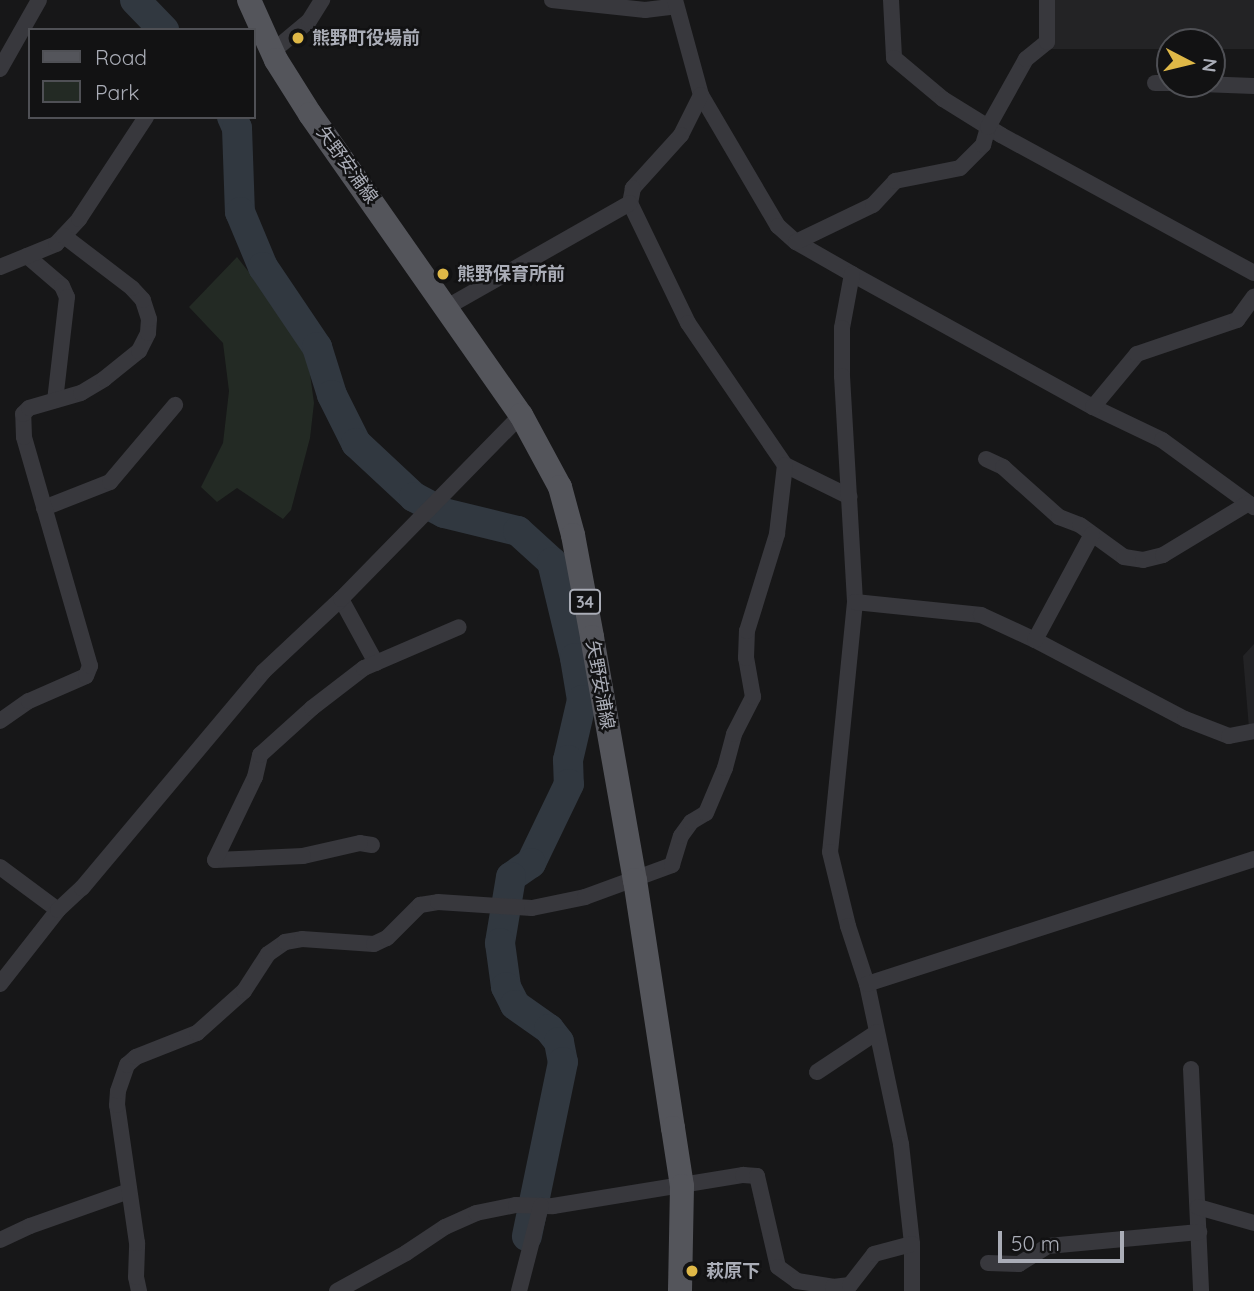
<!DOCTYPE html>
<html>
<head>
<meta charset="utf-8">
<style>
	body { margin:0 }
	#map { position:relative; width:1254px; height:1291px; overflow:hidden; background:#171718; font-family:Quicksand,"Noto Sans JP",sans-serif }
	div>[style] { position:absolute }
	.built>* { inset:0; background:#232325 }
	.green>* { inset:0; background:#232a24 }
	.river>* { height:30px; margin:-15px; padding:0 15px; transform-origin:15px; border-radius:15px; background:#313840 }
	.street>* { height:16px; margin:-8px; padding:0 8px; transform-origin:8px; border-radius:8px; background:#38383d }
	.primary>* { height:24px; margin:-12px; padding:0 12px; transform-origin:12px; border-radius:12px; background:#54555b }
	.dots>* { width:19px; height:19px; translate:-50% -50%; box-sizing:border-box; border:4px solid #121213; border-radius:50% }
	span { translate:-50% -50%; white-space:nowrap; text-align:center; line-height:1.15; -webkit-text-stroke:5px #121213; paint-order:stroke }
	.shield-label span { padding:2px 5px; background:#121213; border:2px solid; border-radius:5px; -webkit-text-stroke-width:0 }
	.shield-label { font-size:16px; color:#aaadb7; font-weight:700 }
	.poi-label { font-size:18px; color:#aaadb7; font-weight:700 }
	.left { translate:0 -50%; text-align:left }
	.street-label { font-size:18px; color:#aaadb7 }
	.legend { position:absolute; left:28px; top:28px; width:228px; height:91px; box-sizing:border-box; background:#121213; border:2px solid #4f5055; margin:0; padding:9px 12px; list-style:none; font-size:21px; color:#aaadb7 }
	.legend li { display:flex; align-items:center; gap:14px; height:35px }
	.legend b { width:35px; border:2px solid #4f5055 }
	.north { position:absolute; left:1156px; top:28px; width:70px; height:70px; box-sizing:border-box; background:#121213; border:2px solid #4f5055; border-radius:50%; rotate:97deg; font-size:19px; font-weight:700; line-height:28px; text-align:center; color:#aaadb7 }
	.north::after { content:''; display:block; margin:auto; width:24px; height:32px; background:#dfb847; clip-path:polygon(50% 0,100% 100%,50% 72%,0 100%) }
	.scale { position:absolute; left:998px; top:1231px; width:126px; height:32px; box-sizing:border-box; border:4px solid #aaadb7; border-top:0; padding-left:9px; font-size:21px; line-height:24px; white-space:nowrap; color:#aaadb7; -webkit-text-stroke:5px #121213; paint-order:stroke }
</style>
</head>
<body>
<div id="map">
	<div class="built">
		<i style="clip-path:polygon(1053px 0,1254px 0,1254px 49px,1212px 49px,1212px 42px,1170px 42px,1170px 49px,1052px 49px)"></i>
		<i style="clip-path:polygon(1254px 644px,1254px 727px,1249px 728px,1243px 656px)"></i>
	</div>
	<div class="green">
		<i style="clip-path:polygon(237px 257px,301px 339px,310px 374px,314px 403px,310px 438px,291px 510px,283px 519px,237px 488px,217px 502px,201px 487px,223px 443px,229px 391px,223px 343px,189px 307px)"></i>
	</div>
	<div class="river">
		<i style="left:135px;top:0;width:42px;rotate:46deg"></i>
		<i style="left:232px;top:117px;width:12px;rotate:66deg"></i>
		<i style="left:237px;top:128px;width:84px;rotate:88deg"></i>
		<i style="left:240px;top:212px;width:60px;rotate:67.3deg"></i>
		<i style="left:263px;top:267px;width:97px;rotate:56deg"></i>
		<i style="left:317px;top:347px;width:50px;rotate:72.6deg"></i>
		<i style="left:332px;top:395px;width:54px;rotate:63.4deg"></i>
		<i style="left:356px;top:443px;width:79px;rotate:43deg"></i>
		<i style="left:414px;top:497px;width:34px;rotate:28deg"></i>
		<i style="left:444px;top:513px;width:76px;rotate:13.7deg"></i>
		<i style="left:518px;top:531px;width:46px;rotate:42.4deg"></i>
		<i style="left:552px;top:562px;width:99px;rotate:76.5deg"></i>
		<i style="left:575px;top:658px;width:43px;rotate:80.5deg"></i>
		<i style="left:582px;top:700px;width:62px;rotate:103.1deg"></i>
		<i style="left:568px;top:760px;width:24px;rotate:88deg"></i>
		<i style="left:569px;top:784px;width:88px;rotate:115.7deg"></i>
		<i style="left:531px;top:863px;width:24px;rotate:145deg"></i>
		<i style="left:511px;top:877px;width:67px;rotate:99.5deg"></i>
		<i style="left:500px;top:943px;width:44px;rotate:82.2deg"></i>
		<i style="left:506px;top:987px;width:20px;rotate:63deg"></i>
		<i style="left:515px;top:1005px;width:42px;rotate:35.2deg"></i>
		<i style="left:549px;top:1029px;width:16px;rotate:52deg"></i>
		<i style="left:559px;top:1042px;width:20px;rotate:79deg"></i>
		<i style="left:563px;top:1062px;width:178px;rotate:101.7deg"></i>
	</div>
	<div class="street">
		<i style="left:552px;top:0;width:94px;rotate:6.1deg"></i>
		<i style="left:645px;top:10px;width:31px;rotate:-7deg"></i>
		<i style="left:675px;top:0;width:98px;rotate:74.7deg"></i>
		<i style="left:701px;top:95px;width:152px;rotate:59.6deg"></i>
		<i style="left:778px;top:226px;width:24px;rotate:42deg"></i>
		<i style="left:796px;top:242px;width:64px;rotate:29.7deg"></i>
		<i style="left:852px;top:274px;width:275px;rotate:28.9deg"></i>
		<i style="left:1093px;top:407px;width:76px;rotate:25.6deg"></i>
		<i style="left:1162px;top:440px;width:114px;rotate:36.1deg"></i>
		<i style="left:891px;top:0;width:58px;rotate:87deg"></i>
		<i style="left:894px;top:58px;width:64px;rotate:39.9deg"></i>
		<i style="left:943px;top:99px;width:68px;rotate:31.8deg"></i>
		<i style="left:1001px;top:135px;width:288px;rotate:28.6deg"></i>
		<i style="left:272px;top:52px;width:48px;rotate:-40deg"></i>
		<i style="left:309px;top:21px;width:25px;rotate:-58deg"></i>
		<i style="left:0;top:69px;width:79px;rotate:-60.5deg"></i>
		<i style="left:1155px;top:83px;width:15px"></i>
		<i style="left:1201px;top:84px;width:53px;rotate:2.2deg"></i>
		<i style="left:701px;top:95px;width:45px;rotate:116.6deg"></i>
		<i style="left:681px;top:135px;width:72px;rotate:132.2deg"></i>
		<i style="left:633px;top:188px;width:15px;rotate:101deg"></i>
		<i style="left:630px;top:203px;width:133px;rotate:64.2deg"></i>
		<i style="left:688px;top:323px;width:172px;rotate:55.7deg"></i>
		<i style="left:785px;top:465px;width:72px;rotate:26.2deg"></i>
		<i style="left:796px;top:242px;width:85px;rotate:-25.7deg"></i>
		<i style="left:873px;top:205px;width:33px;rotate:-47deg"></i>
		<i style="left:895px;top:181px;width:66px;rotate:-11.3deg"></i>
		<i style="left:960px;top:168px;width:33px;rotate:-45deg"></i>
		<i style="left:983px;top:145px;width:19px;rotate:-74deg"></i>
		<i style="left:988px;top:127px;width:78px;rotate:-60.8deg"></i>
		<i style="left:1026px;top:59px;width:27px;rotate:-39deg"></i>
		<i style="left:1047px;top:42px;width:42px;rotate:-90deg"></i>
		<i style="left:27px;top:256px;width:46px;rotate:40.6deg"></i>
		<i style="left:62px;top:286px;width:12px;rotate:66deg"></i>
		<i style="left:67px;top:297px;width:104px;rotate:96.6deg"></i>
		<i style="left:0;top:267px;width:61px;rotate:-22.3deg"></i>
		<i style="left:56px;top:244px;width:34px;rotate:-47deg"></i>
		<i style="left:79px;top:219px;width:122px;rotate:-56.7deg"></i>
		<i style="left:852px;top:274px;width:55px;rotate:100.5deg"></i>
		<i style="left:842px;top:328px;width:48px;rotate:90deg"></i>
		<i style="left:842px;top:376px;width:226px;rotate:86.7deg"></i>
		<i style="left:855px;top:602px;width:251px;rotate:95.7deg"></i>
		<i style="left:830px;top:852px;width:76px;rotate:76.3deg"></i>
		<i style="left:848px;top:926px;width:61px;rotate:71.9deg"></i>
		<i style="left:867px;top:984px;width:164px;rotate:78deg"></i>
		<i style="left:901px;top:1144px;width:101px;rotate:83.7deg"></i>
		<i style="left:912px;top:1244px;width:47px;rotate:90deg"></i>
		<i style="left:447px;top:307px;width:210px;rotate:-29.6deg"></i>
		<i style="left:1093px;top:407px;width:69px;rotate:-50.3deg"></i>
		<i style="left:1137px;top:354px;width:106px;rotate:-18.8deg"></i>
		<i style="left:1237px;top:320px;width:29px;rotate:-54deg"></i>
		<i style="left:986px;top:459px;width:19px;rotate:25deg"></i>
		<i style="left:1003px;top:467px;width:75px;rotate:41.8deg"></i>
		<i style="left:1059px;top:517px;width:22px;rotate:21deg"></i>
		<i style="left:1080px;top:525px;width:54px;rotate:36deg"></i>
		<i style="left:1124px;top:557px;width:19px;rotate:9deg"></i>
		<i style="left:1143px;top:560px;width:21px;rotate:-14deg"></i>
		<i style="left:1163px;top:555px;width:100px;rotate:-31.2deg"></i>
		<i style="left:44px;top:508px;width:71px;rotate:-21.5deg"></i>
		<i style="left:110px;top:482px;width:101px;rotate:-49.8deg"></i>
		<i style="left:341px;top:599px;width:73px;rotate:61.3deg"></i>
		<i style="left:855px;top:602px;width:127px;rotate:5.9deg"></i>
		<i style="left:981px;top:615px;width:60px;rotate:24.8deg"></i>
		<i style="left:1035px;top:640px;width:170px;rotate:27.8deg"></i>
		<i style="left:1185px;top:719px;width:47px;rotate:21.1deg"></i>
		<i style="left:1229px;top:736px;width:25px;rotate:-11deg"></i>
		<i style="left:1035px;top:640px;width:120px;rotate:-61.7deg"></i>
		<i style="left:0;top:721px;width:35px;rotate:-35deg"></i>
		<i style="left:29px;top:701px;width:62px;rotate:-23.7deg"></i>
		<i style="left:86px;top:676px;width:11px;rotate:-68deg"></i>
		<i style="left:90px;top:666px;width:238px;rotate:-106.1deg"></i>
		<i style="left:24px;top:437px;width:23px;rotate:-92deg"></i>
		<i style="left:23px;top:414px;width:8px;rotate:-45deg"></i>
		<i style="left:29px;top:408px;width:54px;rotate:-16.1deg"></i>
		<i style="left:81px;top:393px;width:27px;rotate:-31deg"></i>
		<i style="left:104px;top:379px;width:45px;rotate:-38.7deg"></i>
		<i style="left:139px;top:351px;width:20px;rotate:-63deg"></i>
		<i style="left:148px;top:333px;width:14px;rotate:-86deg"></i>
		<i style="left:149px;top:319px;width:20px;rotate:-108deg"></i>
		<i style="left:143px;top:300px;width:16px;rotate:-133deg"></i>
		<i style="left:132px;top:288px;width:86px;rotate:-142.6deg"></i>
		<i style="left:372px;top:845px;width:12px;rotate:-171deg"></i>
		<i style="left:360px;top:843px;width:58px;rotate:167.2deg"></i>
		<i style="left:303px;top:856px;width:88px;rotate:177.4deg"></i>
		<i style="left:215px;top:860px;width:92px;rotate:-64.3deg"></i>
		<i style="left:255px;top:777px;width:23px;rotate:-77deg"></i>
		<i style="left:260px;top:755px;width:70px;rotate:-42.1deg"></i>
		<i style="left:312px;top:708px;width:66px;rotate:-37.6deg"></i>
		<i style="left:364px;top:668px;width:103px;rotate:-23.3deg"></i>
		<i style="left:0;top:867px;width:72px;rotate:36.6deg"></i>
		<i style="left:0;top:984px;width:94px;rotate:-51.9deg"></i>
		<i style="left:58px;top:910px;width:33px;rotate:-43deg"></i>
		<i style="left:82px;top:888px;width:282px;rotate:-50deg"></i>
		<i style="left:263px;top:672px;width:107px;rotate:-43.1deg"></i>
		<i style="left:341px;top:599px;width:257px;rotate:-45.6deg"></i>
		<i style="left:867px;top:984px;width:407px;rotate:-17.9deg"></i>
		<i style="left:1191px;top:1069px;width:222px;rotate:87.4deg"></i>
		<i style="left:817px;top:1072px;width:72px;rotate:-33.7deg"></i>
		<i style="left:1198px;top:1207px;width:58px;rotate:15.9deg"></i>
		<i style="left:0;top:1240px;width:33px;rotate:-25deg"></i>
		<i style="left:30px;top:1226px;width:105px;rotate:-19.5deg"></i>
		<i style="left:988px;top:1263px;width:31px;rotate:2deg"></i>
		<i style="left:1019px;top:1264px;width:34px;rotate:-32deg"></i>
		<i style="left:1048px;top:1246px;width:152px;rotate:-5.3deg"></i>
		<i style="left:139px;top:1291px;width:14px;rotate:-102deg"></i>
		<i style="left:136px;top:1277px;width:34px;rotate:-88deg"></i>
		<i style="left:137px;top:1243px;width:139px;rotate:-98.2deg"></i>
		<i style="left:117px;top:1105px;width:14px;rotate:-86deg"></i>
		<i style="left:118px;top:1091px;width:28px;rotate:-71deg"></i>
		<i style="left:127px;top:1065px;width:12px;rotate:-42deg"></i>
		<i style="left:136px;top:1057px;width:66px;rotate:-21.5deg"></i>
		<i style="left:197px;top:1033px;width:63px;rotate:-41.8deg"></i>
		<i style="left:244px;top:991px;width:44px;rotate:-57deg"></i>
		<i style="left:268px;top:954px;width:21px;rotate:-35deg"></i>
		<i style="left:285px;top:942px;width:17px;rotate:-10deg"></i>
		<i style="left:302px;top:939px;width:72px;rotate:4deg"></i>
		<i style="left:374px;top:944px;width:14px;rotate:-25deg"></i>
		<i style="left:387px;top:938px;width:47px;rotate:-45deg"></i>
		<i style="left:420px;top:905px;width:18px;rotate:-9deg"></i>
		<i style="left:438px;top:902px;width:94px;rotate:3.7deg"></i>
		<i style="left:532px;top:908px;width:54px;rotate:-11.7deg"></i>
		<i style="left:585px;top:897px;width:93px;rotate:-20.2deg"></i>
		<i style="left:672px;top:865px;width:30px;rotate:-73deg"></i>
		<i style="left:681px;top:836px;width:17px;rotate:-54deg"></i>
		<i style="left:691px;top:822px;width:17px;rotate:-31deg"></i>
		<i style="left:706px;top:813px;width:49px;rotate:-67.1deg"></i>
		<i style="left:725px;top:768px;width:35px;rotate:-75deg"></i>
		<i style="left:734px;top:734px;width:42px;rotate:-62.8deg"></i>
		<i style="left:753px;top:697px;width:40px;rotate:-100deg"></i>
		<i style="left:746px;top:658px;width:27px;rotate:-88deg"></i>
		<i style="left:747px;top:631px;width:102px;rotate:-72.8deg"></i>
		<i style="left:777px;top:534px;width:69px;rotate:-83.4deg"></i>
		<i style="left:337px;top:1291px;width:79px;rotate:-28.8deg"></i>
		<i style="left:406px;top:1253px;width:47px;rotate:-33.7deg"></i>
		<i style="left:445px;top:1227px;width:34px;rotate:-24deg"></i>
		<i style="left:476px;top:1213px;width:41px;rotate:-11.3deg"></i>
		<i style="left:516px;top:1205px;width:37px;rotate:2deg"></i>
		<i style="left:553px;top:1206px;width:193px;rotate:-9.3deg"></i>
		<i style="left:743px;top:1175px;width:14px;rotate:4deg"></i>
		<i style="left:757px;top:1176px;width:93px;rotate:77deg"></i>
		<i style="left:778px;top:1267px;width:24px;rotate:36deg"></i>
		<i style="left:797px;top:1281px;width:36px;rotate:9deg"></i>
		<i style="left:833px;top:1287px;width:17px;rotate:-7deg"></i>
		<i style="left:850px;top:1285px;width:39px;rotate:-52deg"></i>
		<i style="left:874px;top:1254px;width:39px;rotate:-15deg"></i>
		<i style="left:519px;top:1291px;width:88px;rotate:-75.5deg"></i>
	</div>
	<div class="primary">
		<i style="left:249px;top:0;width:66px;rotate:65.8deg"></i>
		<i style="left:276px;top:60px;width:64px;rotate:57.8deg"></i>
		<i style="left:310px;top:114px;width:368px;rotate:55deg"></i>
		<i style="left:521px;top:415px;width:82px;rotate:61.6deg"></i>
		<i style="left:560px;top:487px;width:50px;rotate:74.8deg"></i>
		<i style="left:573px;top:535px;width:104px;rotate:79.4deg"></i>
		<i style="left:592px;top:637px;width:247px;rotate:80deg"></i>
		<i style="left:635px;top:880px;width:251px;rotate:81.3deg"></i>
		<i style="left:673px;top:1128px;width:59px;rotate:81.2deg"></i>
		<i style="left:682px;top:1186px;width:105px;rotate:91.1deg"></i>
	</div>
	<div class="dots">
		<i style="left:298px;top:38px;background:#dfb847"></i>
		<i style="left:443px;top:274px;background:#dfb847"></i>
		<i style="left:692px;top:1271px;background:#dfb847"></i>
	</div>
	<div class="shield-label">
		<span style="left:585px;top:602px">34</span>
	</div>
	<div class="poi-label">
		<span class="left" style="left:312px;top:38px">熊野町役場前</span>
		<span class="left" style="left:457px;top:274px">熊野保育所前</span>
		<span class="left" style="left:706px;top:1271px">萩原下</span>
	</div>
	<div class="street-label">
		<span style="left:347px;top:165px;rotate:54deg">矢野安浦線</span>
		<span style="left:600px;top:685px;rotate:80deg">矢野安浦線</span>
	</div>
	<ul class="legend">
	<li><b style="height:9px;background:#54555b"></b>Road</li>
	<li><b style="height:19px;background:#232a24"></b>Park</li>
	</ul>
	<div class="north">N</div>
	<div class="scale">50 m</div>
</div>
</body>
</html>
